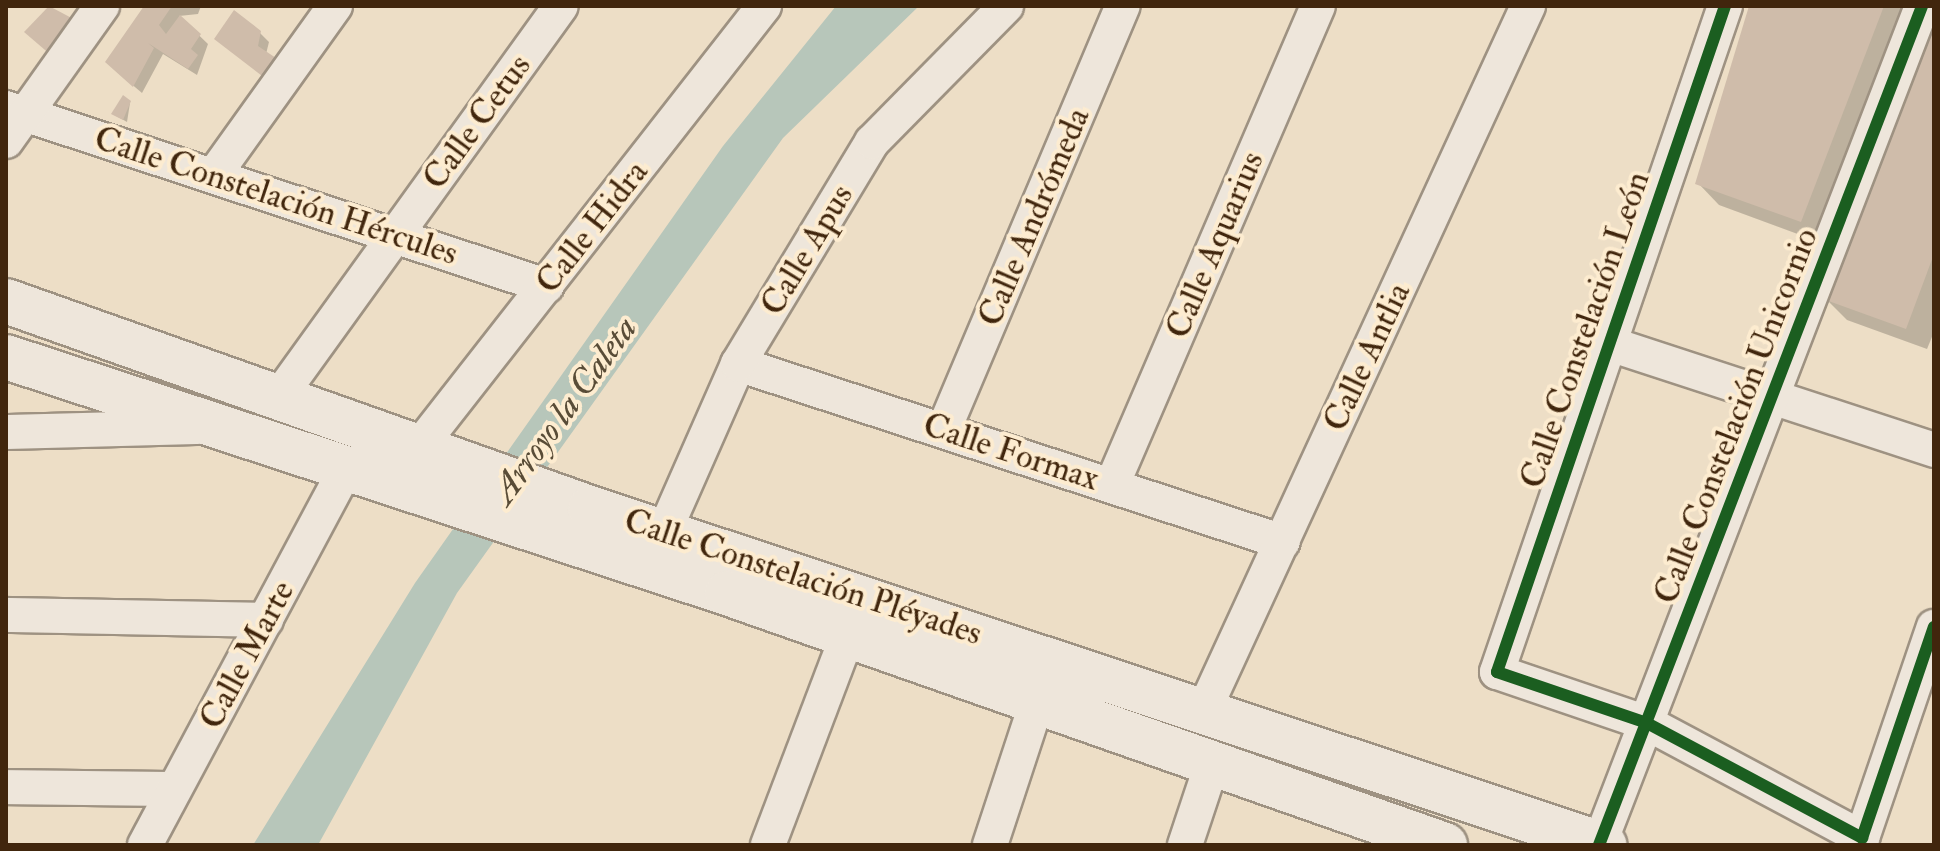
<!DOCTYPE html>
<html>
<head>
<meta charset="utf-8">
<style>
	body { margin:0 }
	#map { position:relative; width:1940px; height:851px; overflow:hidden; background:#eddec6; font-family:"IM FELL Double Pica",serif }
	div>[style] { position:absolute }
	.water>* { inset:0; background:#b7c6ba }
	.shadow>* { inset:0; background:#0003 }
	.building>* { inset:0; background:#cfbcaa }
	.roads { filter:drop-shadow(2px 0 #9e9282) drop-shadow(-2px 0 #9e9282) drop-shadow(0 2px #9e9282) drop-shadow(0 -2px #9e9282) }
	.minor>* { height:34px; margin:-17px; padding:0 17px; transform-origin:17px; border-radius:17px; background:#eee6db }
	.secondary>* { height:44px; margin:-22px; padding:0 22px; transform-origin:22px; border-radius:22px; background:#eee6db }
	.cycleway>* { height:12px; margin:-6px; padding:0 6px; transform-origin:6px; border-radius:6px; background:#1b5e20 }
	span { translate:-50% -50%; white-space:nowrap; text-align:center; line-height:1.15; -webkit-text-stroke:8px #fdecd0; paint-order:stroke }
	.street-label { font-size:34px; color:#41260d }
	.water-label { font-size:36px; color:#594c37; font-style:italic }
	.frame { position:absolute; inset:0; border:8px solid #41260d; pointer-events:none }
</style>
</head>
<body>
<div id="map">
	<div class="water">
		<i style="clip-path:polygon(836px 6px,919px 6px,783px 138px,457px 593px,318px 845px,253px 845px,415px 583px,723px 146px)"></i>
	</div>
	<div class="shadow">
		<i style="clip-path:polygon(148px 6px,201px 6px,198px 14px,179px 16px,208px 44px,197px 75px,163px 54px,142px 93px,116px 71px)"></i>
		<i style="clip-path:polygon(1751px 6px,1914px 6px,1822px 243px,1719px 205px,1698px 183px)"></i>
		<i style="clip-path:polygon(1934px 11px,1934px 332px,1927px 349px,1847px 320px,1825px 298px)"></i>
		<i style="clip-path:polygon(260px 33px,269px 42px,266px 54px,283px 68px,225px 47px)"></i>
		<i style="clip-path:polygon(130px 103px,127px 122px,113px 114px)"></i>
	</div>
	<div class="building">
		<i style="clip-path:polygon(49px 6px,81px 23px,52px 56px,24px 32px)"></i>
		<i style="clip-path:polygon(144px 6px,172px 6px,159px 25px,166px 34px,180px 15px,201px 34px,191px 49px,198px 55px,188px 69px,148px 43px,154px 48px,133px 87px,105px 62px)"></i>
		<i style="clip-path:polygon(1749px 6px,1884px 6px,1801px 222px,1695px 184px)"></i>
		<i style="clip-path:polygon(1934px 6px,1934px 254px,1906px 329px,1823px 299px)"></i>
		<i style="clip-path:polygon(234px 10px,261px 31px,258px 46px,276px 58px,266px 79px,214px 39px)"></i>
		<i style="clip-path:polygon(123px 95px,131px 101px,123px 120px,111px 114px)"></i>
	</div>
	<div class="roads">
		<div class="minor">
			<i style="left:1725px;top:6px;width:704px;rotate:108.9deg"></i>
			<i style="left:1497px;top:672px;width:158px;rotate:18.8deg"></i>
			<i style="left:1647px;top:723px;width:244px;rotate:28.1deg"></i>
			<i style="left:1862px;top:838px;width:223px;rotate:-71.2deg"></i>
			<i style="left:6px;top:108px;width:569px;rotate:18.24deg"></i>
			<i style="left:6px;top:141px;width:166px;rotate:-54.6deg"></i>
			<i style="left:214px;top:175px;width:208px;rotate:-54.4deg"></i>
			<i style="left:1610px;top:344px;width:341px;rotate:18.1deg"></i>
			<i style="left:738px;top:364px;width:573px;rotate:18.09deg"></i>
			<i style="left:281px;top:394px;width:478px;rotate:-54.2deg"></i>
			<i style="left:944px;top:429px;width:459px;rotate:-67.1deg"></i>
			<i style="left:6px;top:432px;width:192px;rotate:-1.5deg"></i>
			<i style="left:419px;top:447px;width:560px;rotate:-51.96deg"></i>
			<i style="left:1112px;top:485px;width:521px;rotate:-66.73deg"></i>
			<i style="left:664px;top:532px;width:184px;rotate:-66.2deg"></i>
			<i style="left:738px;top:364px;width:259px;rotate:-58.9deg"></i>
			<i style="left:872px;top:142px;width:191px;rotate:-45.4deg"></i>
			<i style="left:6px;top:615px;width:260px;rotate:1.1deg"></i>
			<i style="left:1205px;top:708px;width:773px;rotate:-65.29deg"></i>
			<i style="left:6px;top:787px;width:168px;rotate:0.7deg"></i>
			<i style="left:145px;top:845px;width:431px;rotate:-61.9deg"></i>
			<i style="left:768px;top:845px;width:222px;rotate:-69.2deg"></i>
			<i style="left:990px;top:845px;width:151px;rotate:-71.8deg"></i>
			<i style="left:1185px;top:845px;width:85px;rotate:-71.6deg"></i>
			<i style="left:1599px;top:845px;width:899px;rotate:-68.94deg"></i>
		</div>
		<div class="secondary">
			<i style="left:6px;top:301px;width:620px;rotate:19.52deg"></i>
			<i style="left:590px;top:508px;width:1069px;rotate:18.38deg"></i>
			<i style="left:6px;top:357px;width:759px;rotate:18.12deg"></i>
			<i style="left:727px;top:593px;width:761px;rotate:19.34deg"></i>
		</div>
	</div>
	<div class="cycleway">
		<i style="left:1725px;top:6px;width:704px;rotate:108.9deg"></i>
		<i style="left:1497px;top:672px;width:158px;rotate:18.8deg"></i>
		<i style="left:1647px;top:723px;width:244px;rotate:28.1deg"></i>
		<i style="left:1862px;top:838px;width:223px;rotate:-71.2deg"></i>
		<i style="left:1599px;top:845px;width:899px;rotate:-68.94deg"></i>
	</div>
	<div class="street-label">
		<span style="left:477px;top:122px;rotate:-54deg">Calle Cetus</span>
		<span style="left:276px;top:196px;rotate:18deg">Calle Constelación Hércules</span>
		<span style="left:1034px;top:217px;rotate:-67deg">Calle Andrómeda</span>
		<span style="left:592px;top:227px;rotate:-52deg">Calle Hidra</span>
		<span style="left:1215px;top:245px;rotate:-67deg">Calle Aquarius</span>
		<span style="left:807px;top:250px;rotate:-59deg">Calle Apus</span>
		<span style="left:1585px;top:330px;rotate:-71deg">Calle Constelación León</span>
		<span style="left:1367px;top:357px;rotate:-65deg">Calle Antlia</span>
		<span style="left:1736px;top:416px;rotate:-69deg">Calle Constelación Unicornio</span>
		<span style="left:1011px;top:452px;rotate:18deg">Calle Formax</span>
		<span style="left:803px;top:577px;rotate:18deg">Calle Constelación Pléyades</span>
		<span style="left:247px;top:655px;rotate:-62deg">Calle Marte</span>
	</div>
	<div class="water-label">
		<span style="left:564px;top:410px;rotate:-54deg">Arroyo la Caleta</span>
	</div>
	<div class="frame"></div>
</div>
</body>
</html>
